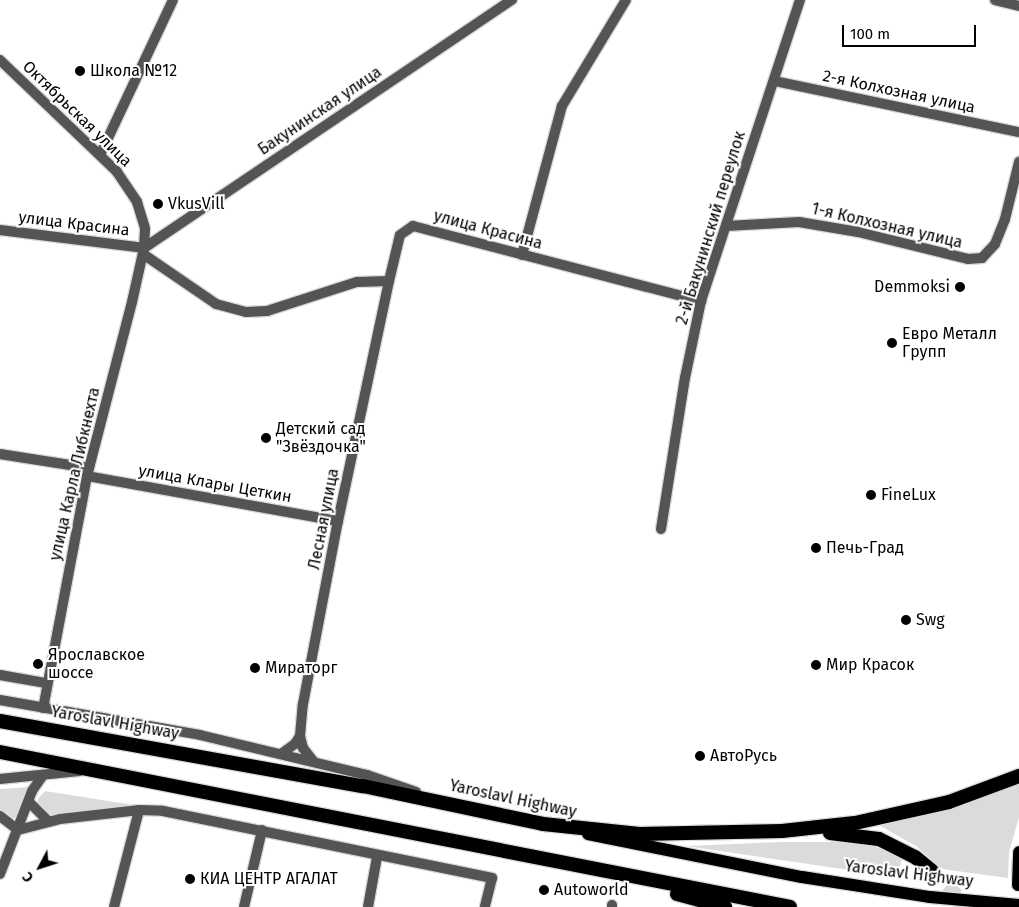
<!DOCTYPE html>
<html>
<head>
<meta charset="utf-8">
<style>
	body { margin:0 }
	#map { position:relative; width:1019px; height:907px; overflow:hidden; background:#fff; font-family:"Fira Sans",sans-serif }
	div>[style] { position:absolute }
	.green>* { inset:0; background:#dbdbdb }
	.trunk-tunnel>* { height:14px; margin-top:-7px; transform-origin:0; background:repeating-linear-gradient(90deg,#d9d9d9 0 14px,transparent 0 21px) }
	.roads { filter:drop-shadow(1px 0 #dbdbdb) drop-shadow(-1px 0 #dbdbdb) drop-shadow(0 1px #dbdbdb) drop-shadow(0 -1px #dbdbdb) }
	.minor>* { height:10px; margin:-5px; padding:0 5px; transform-origin:5px; border-radius:5px; background:#545454 }
	.tertiary>* { height:10px; margin:-5px; padding:0 5px; transform-origin:5px; border-radius:5px; background:#545454 }
	.primary>* { height:12px; margin:-6px; padding:0 6px; transform-origin:6px; border-radius:6px; background:#000 }
	.trunk>* { height:14px; margin:-7px; padding:0 7px; transform-origin:7px; border-radius:7px; background:#000 }
	.dots>* { width:14px; height:14px; translate:-50% -50%; box-sizing:border-box; border:2px solid #fff; border-radius:50% }
	span { translate:-50% -50%; white-space:nowrap; text-align:center; line-height:1.15; -webkit-text-stroke:4px #fff; paint-order:stroke }
	.poi-label { font-size:16px; color:#000 }
	.left { translate:0 -50%; text-align:left }
	.right { translate:-100% -50%; text-align:right }
	.street-label { font-size:16px; color:#000 }
	.north { position:absolute; left:15px; top:842px; width:50px; height:50px; -webkit-text-stroke:4px #fff; paint-order:stroke; rotate:230deg; font-size:14px; font-weight:700; line-height:20px; text-align:center; color:#000 }
	.north::after { content:''; display:block; margin:auto; width:18px; height:22px; background:#000; clip-path:polygon(50% 0,100% 100%,50% 72%,0 100%) }
	.scale { position:absolute; left:842px; top:25px; width:134px; height:22px; box-sizing:border-box; border:2px solid #000; border-top:0; padding-left:6px; font-size:15px; line-height:18px; white-space:nowrap; color:#000; -webkit-text-stroke:4px #fff; paint-order:stroke }
</style>
</head>
<body>
<div id="map">
	<div class="green">
		<i style="clip-path:polygon(1019px 779px,1019px 817px,1009px 852px,1008px 878px,942px 869px,916px 846px,877px 824px)"></i>
		<i style="clip-path:polygon(30px 787px,20px 816px,10px 819px,0 813px,0 789px)"></i>
		<i style="clip-path:polygon(45px 791px,140px 806px,50px 817px,38px 808px,38px 799px)"></i>
		<i style="clip-path:polygon(782px 842px,850px 842px,876px 847px,902px 859px,897px 877px,686px 846px)"></i>
	</div>
	<div class="trunk-tunnel">
		<i style="left:932px;top:871px;width:52px;rotate:44.2deg"></i>
	</div>
	<div class="roads">
		<div class="minor">
			<i style="left:995px;top:0;width:25px;rotate:14deg"></i>
			<i style="left:774px;top:81px;width:250px;rotate:11.8deg"></i>
			<i style="left:100px;top:155px;width:171px;rotate:-64.8deg"></i>
			<i style="left:726px;top:226px;width:73px;rotate:-3.1deg"></i>
			<i style="left:799px;top:222px;width:60px;rotate:9.6deg"></i>
			<i style="left:858px;top:232px;width:113px;rotate:13.8deg"></i>
			<i style="left:968px;top:259px;width:14px;rotate:-4deg"></i>
			<i style="left:982px;top:258px;width:19px;rotate:-47deg"></i>
			<i style="left:995px;top:244px;width:27px;rotate:-68deg"></i>
			<i style="left:1005px;top:219px;width:59px;rotate:-76.2deg"></i>
			<i style="left:0;top:230px;width:145px;rotate:7.1deg"></i>
			<i style="left:144px;top:248px;width:444px;rotate:-34deg"></i>
			<i style="left:143px;top:254px;width:88px;rotate:34.4deg"></i>
			<i style="left:216px;top:304px;width:31px;rotate:15deg"></i>
			<i style="left:246px;top:312px;width:21px;rotate:-3deg"></i>
			<i style="left:267px;top:311px;width:95px;rotate:-17.9deg"></i>
			<i style="left:357px;top:282px;width:32px;rotate:-2deg"></i>
			<i style="left:389px;top:281px;width:47px;rotate:-76.6deg"></i>
			<i style="left:400px;top:235px;width:16px;rotate:-35deg"></i>
			<i style="left:413px;top:226px;width:298px;rotate:14.6deg"></i>
			<i style="left:522px;top:255px;width:154px;rotate:-75deg"></i>
			<i style="left:562px;top:106px;width:124px;rotate:-58.9deg"></i>
			<i style="left:0;top:454px;width:90px;rotate:8.9deg"></i>
			<i style="left:87px;top:476px;width:255px;rotate:10.2deg"></i>
			<i style="left:661px;top:529px;width:153px;rotate:-81deg"></i>
			<i style="left:685px;top:378px;width:79px;rotate:-78.3deg"></i>
			<i style="left:701px;top:301px;width:317px;rotate:-71.8deg"></i>
			<i style="left:0;top:675px;width:47px;rotate:9.9deg"></i>
			<i style="left:281px;top:754px;width:17px;rotate:-36deg"></i>
			<i style="left:295px;top:744px;width:9px;rotate:-58deg"></i>
			<i style="left:314px;top:762px;width:18px;rotate:-128deg"></i>
			<i style="left:303px;top:748px;width:12px;rotate:-104deg"></i>
			<i style="left:300px;top:736px;width:32px;rotate:-85deg"></i>
			<i style="left:303px;top:704px;width:186px;rotate:-79.2deg"></i>
			<i style="left:338px;top:521px;width:245px;rotate:-78deg"></i>
			<i style="left:29px;top:802px;width:28px;rotate:45deg"></i>
			<i style="left:18px;top:830px;width:43px;rotate:-14.7deg"></i>
			<i style="left:60px;top:819px;width:80px;rotate:-6.5deg"></i>
			<i style="left:139px;top:810px;width:24px;rotate:2deg"></i>
			<i style="left:163px;top:811px;width:336px;rotate:11.5deg"></i>
			<i style="left:492px;top:878px;width:30px;rotate:104deg"></i>
			<i style="left:114px;top:907px;width:100px;rotate:-75.5deg"></i>
			<i style="left:244px;top:907px;width:79px;rotate:-76.8deg"></i>
			<i style="left:368px;top:907px;width:51px;rotate:-79.8deg"></i>
			<i style="left:612px;top:907px;width:2px;rotate:-90deg"></i>
		</div>
		<div class="tertiary">
			<i style="left:0;top:60px;width:162px;rotate:43.7deg"></i>
			<i style="left:117px;top:172px;width:36px;rotate:56deg"></i>
			<i style="left:137px;top:202px;width:28px;rotate:73deg"></i>
			<i style="left:145px;top:229px;width:19px;rotate:93deg"></i>
			<i style="left:144px;top:248px;width:55px;rotate:102.5deg"></i>
			<i style="left:132px;top:302px;width:180px;rotate:104.5deg"></i>
			<i style="left:87px;top:476px;width:236px;rotate:100.7deg"></i>
			<i style="left:0;top:700px;width:203px;rotate:9.9deg"></i>
			<i style="left:200px;top:735px;width:172px;rotate:13.5deg"></i>
			<i style="left:367px;top:775px;width:52px;rotate:19.1deg"></i>
			<i style="left:0;top:779px;width:80px;rotate:-5.7deg"></i>
			<i style="left:0;top:816px;width:23px;rotate:38deg"></i>
			<i style="left:0;top:874px;width:89px;rotate:-68.9deg"></i>
			<i style="left:32px;top:791px;width:19px;rotate:-55deg"></i>
		</div>
		<div class="primary">
			<i style="left:588px;top:834px;width:218px;rotate:11.4deg"></i>
			<i style="left:802px;top:877px;width:130px;rotate:8.9deg"></i>
			<i style="left:930px;top:897px;width:89px;rotate:5.1deg"></i>
			<i style="left:1018px;top:885px;width:33px;rotate:-88deg"></i>
		</div>
		<div class="trunk">
			<i style="left:0;top:721px;width:369px;rotate:10.2deg"></i>
			<i style="left:363px;top:786px;width:184px;rotate:11.9deg"></i>
			<i style="left:543px;top:824px;width:97px;rotate:5.9deg"></i>
			<i style="left:639px;top:834px;width:143px;rotate:-1.2deg"></i>
			<i style="left:782px;top:831px;width:73px;rotate:-6.3deg"></i>
			<i style="left:855px;top:823px;width:96px;rotate:-12.6deg"></i>
			<i style="left:949px;top:802px;width:75px;rotate:-20.4deg"></i>
			<i style="left:0;top:752px;width:805px;rotate:11.1deg"></i>
			<i style="left:830px;top:833px;width:49px;rotate:7deg"></i>
			<i style="left:879px;top:839px;width:40px;rotate:26.6deg"></i>
			<i style="left:915px;top:857px;width:22px;rotate:39deg"></i>
			<i style="left:677px;top:894px;width:50px;rotate:15.2deg"></i>
		</div>
	</div>
	<div class="dots">
		<i style="left:80px;top:71px;background:#000"></i>
		<i style="left:158px;top:204px;background:#000"></i>
		<i style="left:960px;top:287px;background:#000"></i>
		<i style="left:892px;top:343px;background:#000"></i>
		<i style="left:266px;top:438px;background:#000"></i>
		<i style="left:871px;top:495px;background:#000"></i>
		<i style="left:816px;top:548px;background:#000"></i>
		<i style="left:906px;top:620px;background:#000"></i>
		<i style="left:38px;top:664px;background:#000"></i>
		<i style="left:816px;top:665px;background:#000"></i>
		<i style="left:255px;top:668px;background:#000"></i>
		<i style="left:700px;top:756px;background:#000"></i>
		<i style="left:190px;top:879px;background:#000"></i>
		<i style="left:544px;top:890px;background:#000"></i>
	</div>
	<div class="poi-label">
		<span class="left" style="left:90px;top:71px">Школа №12</span>
		<span class="left" style="left:168px;top:204px">VkusVill</span>
		<span class="right" style="left:950px;top:287px">Demmoksi</span>
		<span class="left" style="left:902px;top:343px">Евро Металл<br>Групп</span>
		<span class="left" style="left:276px;top:438px">Детский сад<br>"Звёздочка"</span>
		<span class="left" style="left:881px;top:495px">FineLux</span>
		<span class="left" style="left:826px;top:548px">Печь-Град</span>
		<span class="left" style="left:916px;top:620px">Swg</span>
		<span class="left" style="left:48px;top:664px">Ярославское<br>шоссе</span>
		<span class="left" style="left:826px;top:665px">Мир Красок</span>
		<span class="left" style="left:265px;top:668px">Мираторг</span>
		<span class="left" style="left:710px;top:756px">АвтоРусь</span>
		<span class="left" style="left:200px;top:879px">КИА ЦЕНТР АГАЛАТ</span>
		<span class="left" style="left:554px;top:890px">Autoworld</span>
	</div>
	<div class="street-label">
		<span style="left:899px;top:92px;rotate:12deg">2-я Колхозная улица</span>
		<span style="left:320px;top:111px;rotate:-34deg">Бакунинская улица</span>
		<span style="left:77px;top:114px;rotate:44deg">Октябрьская улица</span>
		<span style="left:74px;top:224px;rotate:7deg">улица Красина</span>
		<span style="left:887px;top:226px;rotate:13deg">1-я Колхозная улица</span>
		<span style="left:711px;top:228px;rotate:-73deg">2-й Бакунинский переулок</span>
		<span style="left:488px;top:230px;rotate:15deg">улица Красина</span>
		<span style="left:75px;top:474px;rotate:-77deg">улица Карла Либкнехта</span>
		<span style="left:215px;top:484px;rotate:10deg">улица Клары Цеткин</span>
		<span style="left:324px;top:519px;rotate:-79deg">Лесная улица</span>
		<span style="left:115px;top:723px;rotate:10deg">Yaroslavl Highway</span>
		<span style="left:513px;top:799px;rotate:12deg">Yaroslavl Highway</span>
		<span style="left:909px;top:874px;rotate:7deg">Yaroslavl Highway</span>
	</div>
	<div class="north">С</div>
	<div class="scale">100 m</div>
</div>
</body>
</html>
